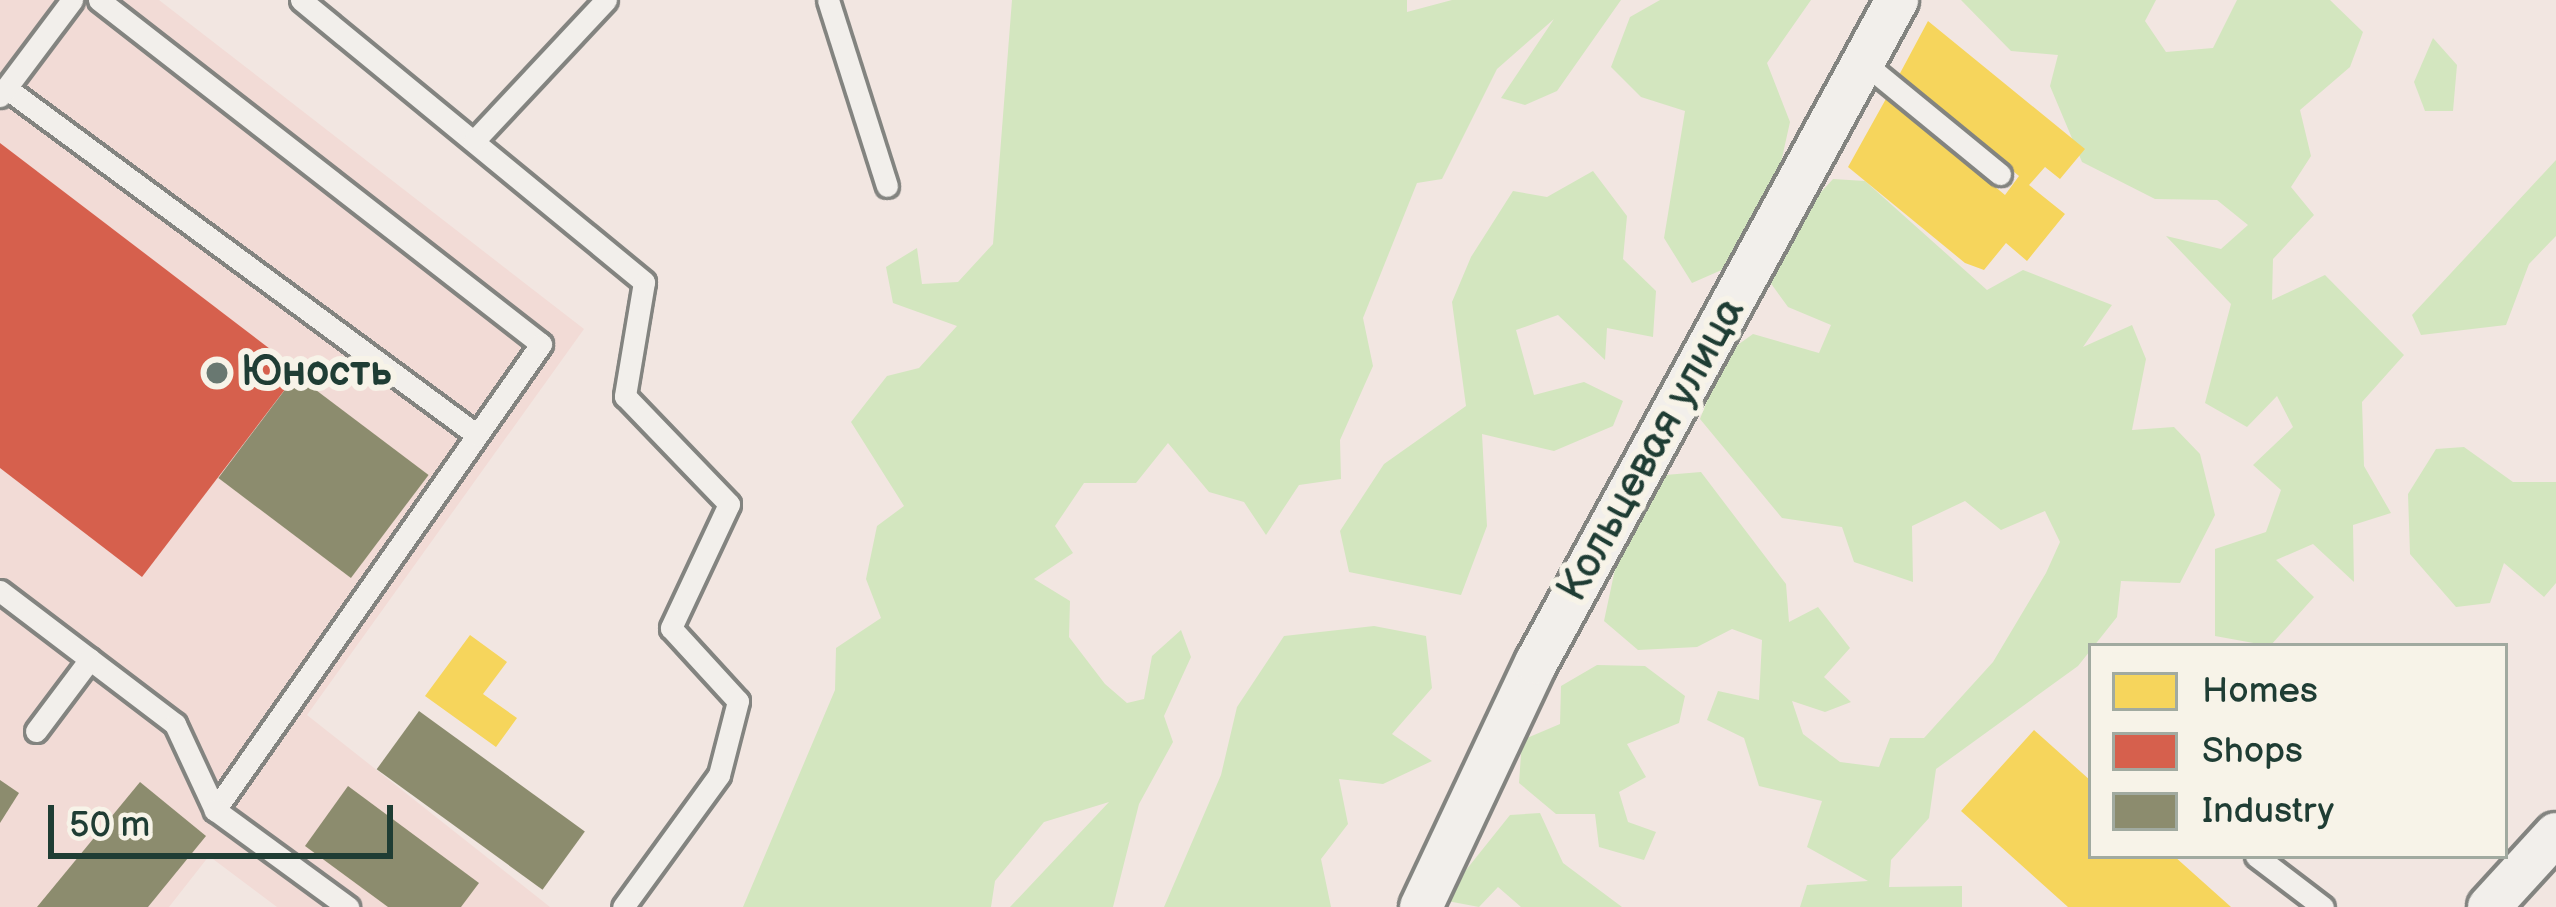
<!DOCTYPE html>
<html>
<head>
<meta charset="utf-8">
<style>
	body { margin:0 }
	#map { position:relative; width:2556px; height:907px; overflow:hidden; background:#f2e6e1; font-family:"Balsamiq Sans",sans-serif }
	div>[style] { position:absolute }
	.built>* { inset:0; background:#f2dbd6 }
	.green>* { inset:0; background:#d3e6bf }
	.homes>* { inset:0; background:#f6d55c }
	.shops>* { inset:0; background:#d6604d }
	.industry>* { inset:0; background:#8c8c6e; transform-origin:0 0 }
	.roads { filter:drop-shadow(3px 0 #838480) drop-shadow(-3px 0 #838480) drop-shadow(0 3px #838480) drop-shadow(0 -3px #838480) }
	.service>* { height:21px; margin:-10.5px; padding:0 10.5px; transform-origin:10.5px; border-radius:10.5px; background:#f2efeb }
	.minor>* { height:42px; margin:-21px; padding:0 21px; transform-origin:21px; border-radius:21px; background:#f2efeb }
	.dots>* { width:33px; height:33px; translate:-50% -50%; box-sizing:border-box; border:6px solid #f7f3e8; border-radius:50% }
	span { translate:-50% -50%; white-space:nowrap; text-align:center; line-height:1.15; -webkit-text-stroke:12px #f7f3e8; paint-order:stroke }
	.poi-label { font-size:42px; color:#1f3d34; font-weight:700 }
	.left { translate:0 -50%; text-align:left }
	.street-label { font-size:42px; color:#1f3d34 }
	.legend { position:absolute; left:2088px; top:643px; width:420px; height:216px; box-sizing:border-box; background:#f7f3e8; border:3px solid #a1aaa0; margin:0; padding:15px 21px; list-style:none; font-size:36px; color:#1f3d34 }
	.legend li { display:flex; align-items:center; gap:24px; height:60px }
	.legend b { width:60px; border:3px solid #a1aaa0 }
	.scale { position:absolute; left:48px; top:805px; width:345px; height:54px; box-sizing:border-box; border:6px solid #1f3d34; border-top:0; padding-left:15px; font-size:36px; line-height:42px; white-space:nowrap; color:#1f3d34; -webkit-text-stroke:9px #f7f3e8; paint-order:stroke }
</style>
</head>
<body>
<div id="map">
	<div class="built">
		<i style="clip-path:polygon(0 0,159px 0,584px 329px,307px 715px,550px 907px,277px 907px,209px 856px,169px 907px,0 907px)"></i>
	</div>
	<div class="green">
		<i style="clip-path:polygon(1012px 0,1407px 0,1407px 12px,1452px 0,1621px 0,1557px 91px,1525px 105px,1501px 98px,1554px 19px,1497px 69px,1442px 179px,1417px 183px,1363px 318px,1373px 366px,1340px 440px,1341px 479px,1299px 485px,1266px 535px,1244px 502px,1209px 492px,1168px 443px,1136px 483px,1084px 483px,1055px 526px,1073px 553px,1034px 579px,1070px 601px,1069px 637px,1105px 684px,1127px 703px,1144px 699px,1152px 656px,1181px 630px,1191px 657px,1164px 716px,1173px 742px,1139px 804px,1113px 907px,1010px 907px,1109px 802px,1044px 822px,995px 881px,991px 907px,743px 907px,835px 690px,836px 648px,881px 618px,866px 579px,877px 526px,904px 506px,851px 422px,887px 376px,919px 368px,957px 326px,893px 303px,886px 267px,917px 248px,922px 284px,958px 282px,993px 244px)"></i>
		<i style="clip-path:polygon(1660px 0,1811px 0,1767px 63px,1790px 122px,1774px 194px,1733px 265px,1692px 283px,1664px 238px,1685px 111px,1641px 97px,1611px 67px,1630px 17px)"></i>
		<i style="clip-path:polygon(1961px 0,2156px 0,2145px 21px,2166px 52px,2213px 48px,2237px 0,2330px 0,2363px 32px,2350px 67px,2300px 110px,2311px 156px,2291px 187px,2314px 215px,2273px 259px,2272px 300px,2325px 275px,2404px 355px,2362px 402px,2364px 466px,2391px 513px,2353px 525px,2354px 582px,2313px 544px,2276px 560px,2314px 597px,2270px 646px,2215px 636px,2215px 549px,2266px 532px,2281px 490px,2253px 465px,2293px 427px,2277px 396px,2247px 427px,2205px 403px,2231px 304px,2166px 236px,2221px 249px,2248px 225px,2217px 200px,2155px 199px,2082px 162px,2050px 86px,2058px 55px,2011px 51px)"></i>
		<i style="clip-path:polygon(2433px 38px,2457px 65px,2453px 111px,2425px 111px,2414px 82px)"></i>
		<i style="clip-path:polygon(2556px 160px,2556px 236px,2529px 264px,2506px 325px,2421px 335px,2412px 315px)"></i>
		<i style="clip-path:polygon(1593px 171px,1627px 216px,1623px 259px,1656px 291px,1653px 337px,1607px 328px,1605px 360px,1558px 315px,1516px 330px,1534px 395px,1584px 382px,1623px 401px,1613px 426px,1554px 451px,1482px 434px,1487px 526px,1461px 595px,1349px 572px,1340px 531px,1384px 464px,1466px 406px,1452px 302px,1471px 257px,1513px 191px,1547px 197px)"></i>
		<i style="clip-path:polygon(1833px 179px,1865px 181px,1987px 290px,2023px 270px,2112px 305px,2083px 347px,2132px 325px,2146px 359px,2132px 430px,2174px 427px,2200px 454px,2215px 515px,2180px 583px,2121px 581px,2117px 617px,2078px 666px,1936px 769px,1929px 818px,1891px 860px,1889px 887px,1962px 886px,1962px 907px,1800px 907px,1807px 885px,1868px 881px,1807px 847px,1822px 801px,1759px 786px,1744px 738px,1707px 720px,1718px 691px,1759px 700px,1762px 640px,1732px 629px,1697px 647px,1638px 650px,1604px 621px,1621px 541px,1665px 475px,1701px 472px,1786px 584px,1789px 622px,1818px 607px,1850px 648px,1824px 677px,1851px 702px,1825px 712px,1792px 701px,1803px 734px,1840px 762px,1879px 767px,1890px 738px,1924px 738px,1993px 662px,2046px 573px,2060px 542px,2045px 511px,2001px 530px,1965px 501px,1912px 526px,1913px 582px,1854px 562px,1842px 527px,1782px 518px,1700px 419px,1725px 354px,1753px 334px,1819px 353px,1831px 325px,1788px 307px,1767px 278px,1798px 217px)"></i>
		<i style="clip-path:polygon(2464px 447px,2513px 482px,2556px 482px,2556px 583px,2544px 597px,2504px 563px,2490px 603px,2456px 607px,2410px 554px,2408px 494px,2436px 449px)"></i>
		<i style="clip-path:polygon(1374px 626px,1426px 636px,1432px 688px,1392px 734px,1432px 761px,1383px 784px,1339px 779px,1348px 824px,1321px 859px,1331px 907px,1164px 907px,1221px 775px,1237px 707px,1284px 636px)"></i>
		<i style="clip-path:polygon(1597px 665px,1645px 666px,1685px 696px,1679px 723px,1627px 744px,1646px 777px,1619px 792px,1628px 822px,1656px 832px,1644px 860px,1599px 847px,1595px 814px,1556px 814px,1519px 783px,1522px 740px,1560px 724px,1561px 686px)"></i>
		<i style="clip-path:polygon(1540px 813px,1563px 863px,1622px 907px,1521px 907px,1498px 887px,1479px 907px,1442px 900px,1510px 815px)"></i>
	</div>
	<div class="homes">
		<i style="clip-path:polygon(1928px 21px,2085px 149px,2060px 179px,2045px 167px,2029px 185px,2065px 214px,2027px 261px,2006px 243px,1984px 270px,1965px 263px,1848px 167px,1887px 97px,2005px 195px,2019px 176px,1898px 77px)"></i>
		<i style="clip-path:polygon(470px 635px,507px 662px,483px 694px,517px 718px,496px 747px,425px 696px)"></i>
		<i style="clip-path:polygon(2034px 730px,2091px 781px,2091px 856px,2174px 856px,2231px 907px,2068px 907px,1961px 811px)"></i>
	</div>
	<div class="shops">
		<i style="clip-path:polygon(0 143px,299px 371px,142px 577px,0 468px)"></i>
	</div>
	<div class="industry">
		<i style="left:296px;top:375px;width:166px;height:129px;rotate:37deg"></i>
		<i style="left:419px;top:711px;width:205px;height:72px;rotate:36deg"></i>
		<i style="clip-path:polygon(0 780px,19px 793px,0 823px)"></i>
		<i style="clip-path:polygon(140px 782px,206px 836px,148px 907px,37px 907px)"></i>
		<i style="clip-path:polygon(348px 786px,479px 883px,461px 907px,388px 907px,305px 846px)"></i>
	</div>
	<div class="roads">
		<div class="service">
			<i style="left:99px;top:0;width:560px;rotate:37.89deg"></i>
			<i style="left:541px;top:344px;width:569px;rotate:124.98deg"></i>
			<i style="left:301px;top:0;width:444px;rotate:39.4deg"></i>
			<i style="left:644px;top:282px;width:116px;rotate:99.5deg"></i>
			<i style="left:625px;top:396px;width:150px;rotate:46.1deg"></i>
			<i style="left:729px;top:504px;width:137px;rotate:115.1deg"></i>
			<i style="left:671px;top:628px;width:99px;rotate:47.5deg"></i>
			<i style="left:738px;top:701px;width:76px;rotate:104.4deg"></i>
			<i style="left:719px;top:775px;width:163px;rotate:126deg"></i>
			<i style="left:828px;top:0;width:195px;rotate:72.4deg"></i>
			<i style="left:1863px;top:62px;width:177px;rotate:39.3deg"></i>
			<i style="left:6px;top:88px;width:585px;rotate:36.38deg"></i>
			<i style="left:0;top:96px;width:120px;rotate:-53.1deg"></i>
			<i style="left:474px;top:141px;width:193px;rotate:-46.9deg"></i>
			<i style="left:0;top:591px;width:220px;rotate:37.2deg"></i>
			<i style="left:175px;top:724px;width:95px;rotate:65.1deg"></i>
			<i style="left:215px;top:810px;width:165px;rotate:36.1deg"></i>
			<i style="left:36px;top:731px;width:90px;rotate:-53.1deg"></i>
			<i style="left:2256px;top:856px;width:84px;rotate:37.3deg"></i>
		</div>
		<div class="minor">
			<i style="left:1421px;top:907px;width:270px;rotate:-64.8deg"></i>
			<i style="left:1536px;top:663px;width:755px;rotate:-61.43deg"></i>
			<i style="left:2489px;top:907px;width:99px;rotate:-47.5deg"></i>
		</div>
	</div>
	<div class="dots">
		<i style="left:217px;top:373px;background:#697871"></i>
	</div>
	<div class="poi-label">
		<span class="left" style="left:241px;top:373px">Юность</span>
	</div>
	<div class="street-label">
		<span style="left:1652px;top:450px;rotate:-61deg">Кольцевая улица</span>
	</div>
	<ul class="legend">
	<li><b style="height:33px;background:#f6d55c"></b>Homes</li>
	<li><b style="height:33px;background:#d6604d"></b>Shops</li>
	<li><b style="height:33px;background:#8c8c6e"></b>Industry</li>
	</ul>
	<div class="scale">50 m</div>
</div>
</body>
</html>
